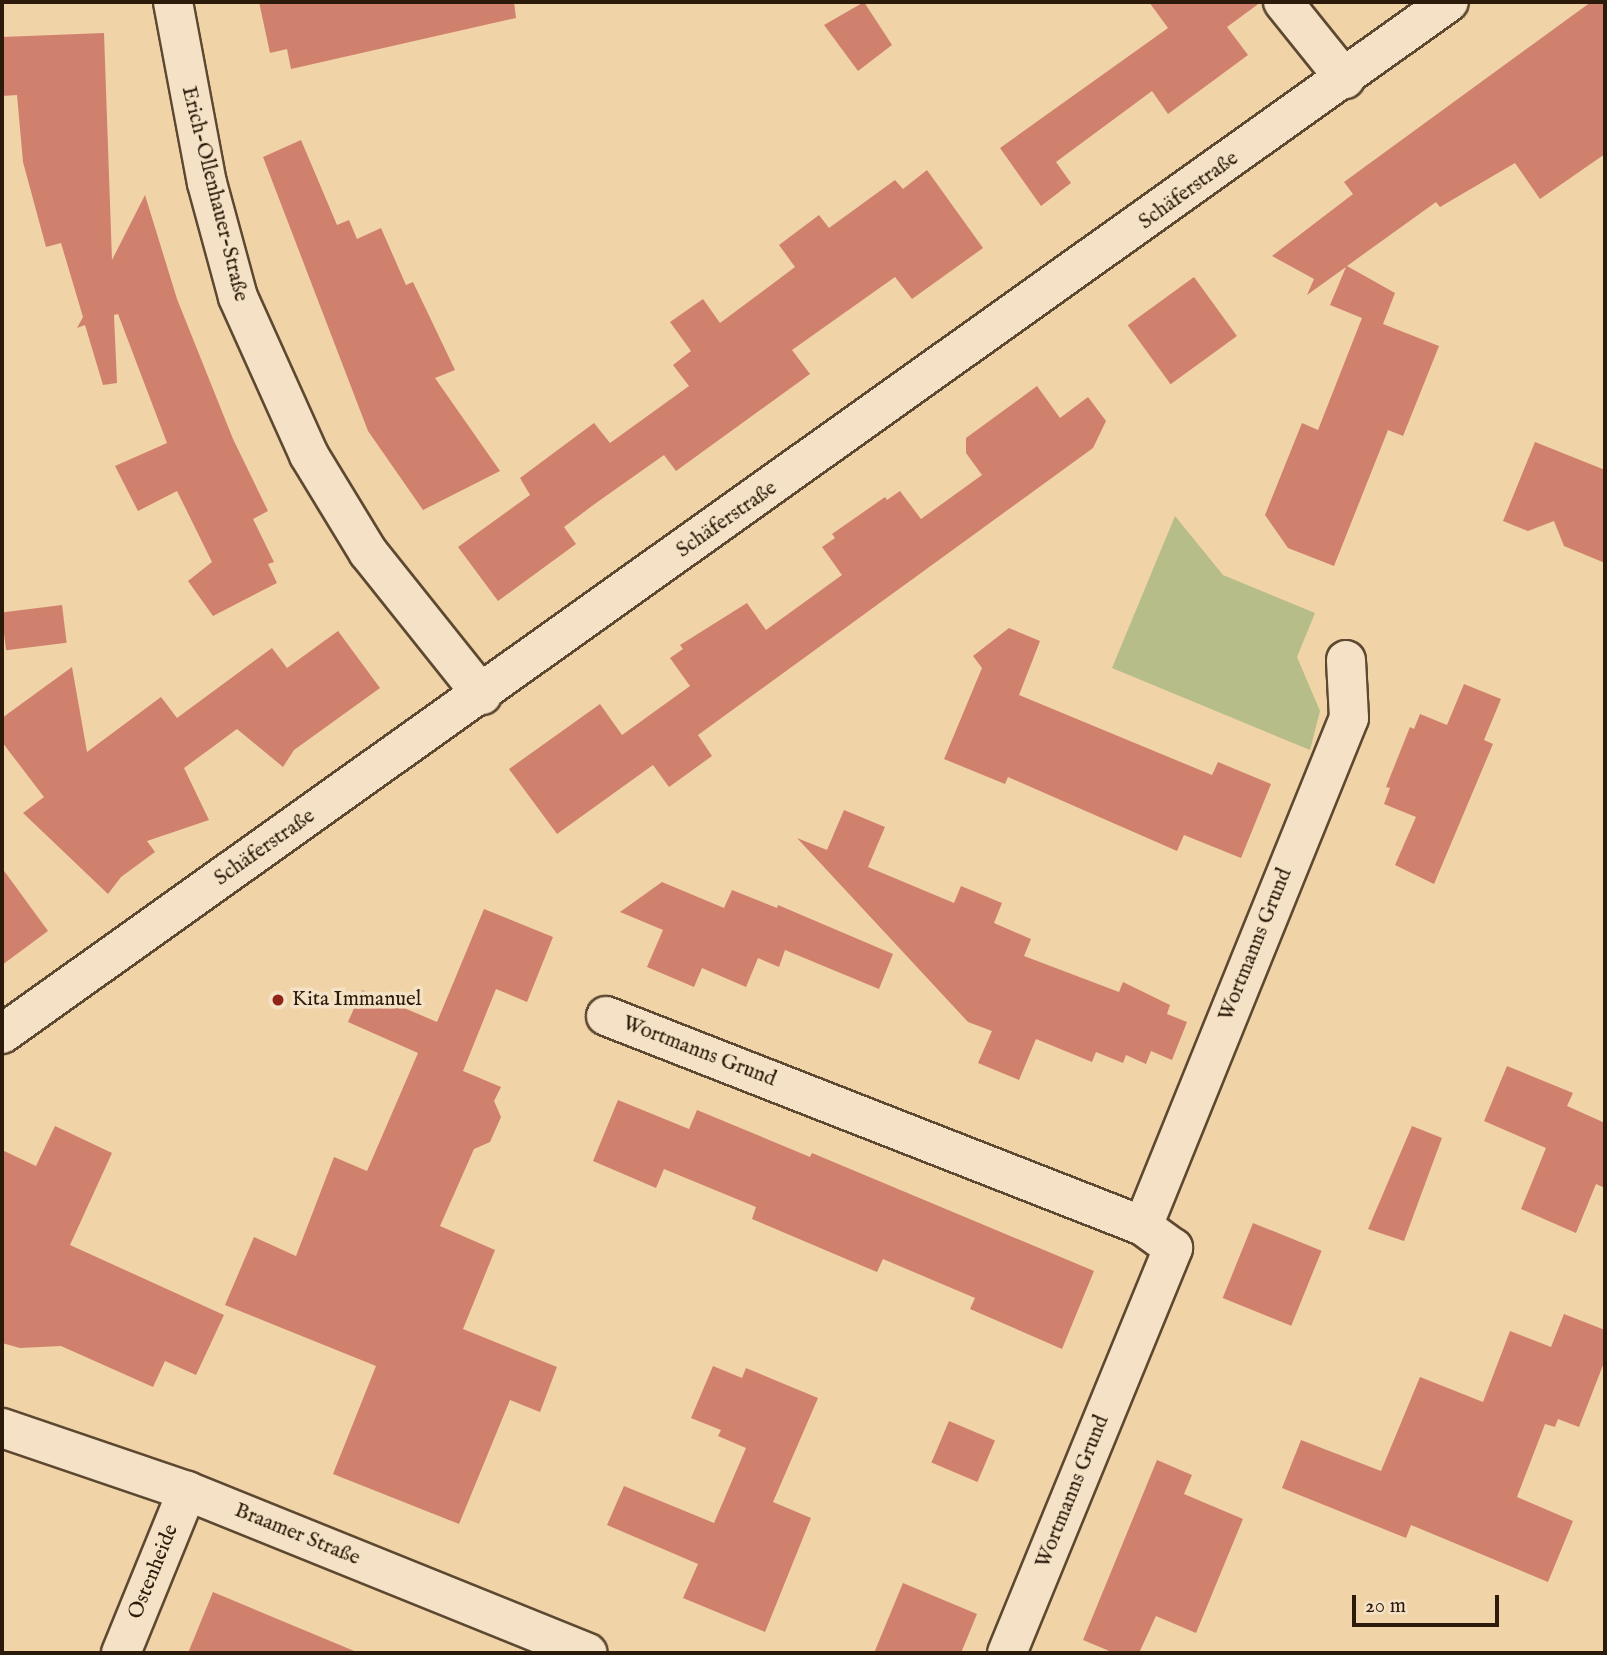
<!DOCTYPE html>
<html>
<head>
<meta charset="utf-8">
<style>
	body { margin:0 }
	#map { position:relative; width:1607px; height:1655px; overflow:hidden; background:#f0d3a7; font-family:"IM FELL English",serif }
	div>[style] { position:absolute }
	.green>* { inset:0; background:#b6bd89 }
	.building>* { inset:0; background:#d0816e; transform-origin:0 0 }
	.roads { filter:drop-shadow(2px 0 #5d4831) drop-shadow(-2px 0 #5d4831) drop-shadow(0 2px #5d4831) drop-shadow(0 -2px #5d4831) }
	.minor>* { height:38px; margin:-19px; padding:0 19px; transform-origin:19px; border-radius:19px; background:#f5e2c6 }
	.tertiary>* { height:38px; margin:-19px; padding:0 19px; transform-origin:19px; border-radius:19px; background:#f5e2c6 }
	.dots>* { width:19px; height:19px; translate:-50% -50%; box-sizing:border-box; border:4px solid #f5e2c6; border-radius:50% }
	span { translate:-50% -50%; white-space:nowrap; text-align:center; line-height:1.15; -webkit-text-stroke:7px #f5e2c6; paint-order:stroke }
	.street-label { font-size:21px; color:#2c1a0a }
	.poi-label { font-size:21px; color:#2c1a0a }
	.left { translate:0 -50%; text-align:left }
	.frame { position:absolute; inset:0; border:4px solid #2c1a0a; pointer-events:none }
	.scale { position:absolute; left:1352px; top:1595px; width:147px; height:32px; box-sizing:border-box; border:4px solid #2c1a0a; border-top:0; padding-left:9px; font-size:21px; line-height:24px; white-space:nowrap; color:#2c1a0a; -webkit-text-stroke:5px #f5e2c6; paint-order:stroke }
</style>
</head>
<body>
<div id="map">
	<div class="green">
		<i style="clip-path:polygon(1175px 516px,1223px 575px,1315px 613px,1297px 657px,1320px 711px,1310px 750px,1112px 668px)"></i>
	</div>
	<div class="building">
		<i style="clip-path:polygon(259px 2px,514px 2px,516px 18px,291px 69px,287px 49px,270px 53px)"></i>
		<i style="clip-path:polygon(864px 2px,892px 45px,858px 71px,824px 25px)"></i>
		<i style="clip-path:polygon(1149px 2px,1261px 2px,1227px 27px,1248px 55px,1168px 114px,1152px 91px,1056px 162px,1071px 183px,1041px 206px,1000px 148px,1168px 28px)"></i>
		<i style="clip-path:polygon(1591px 2px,1605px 2px,1605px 154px,1540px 199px,1515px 163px,1440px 207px,1436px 202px,1347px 266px,1395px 293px,1383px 324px,1439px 346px,1403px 436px,1388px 430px,1334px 566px,1288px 548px,1265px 515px,1302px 423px,1318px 430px,1362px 318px,1330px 305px,1346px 267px,1307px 295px,1314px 279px,1272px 256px,1353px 194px,1344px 182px)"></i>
		<i style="clip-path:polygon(104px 33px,112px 260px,145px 195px,177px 299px,233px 439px,268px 511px,253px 519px,274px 562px,268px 564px,277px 583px,213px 616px,188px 581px,212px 562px,177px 491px,138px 511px,115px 466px,167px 443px,118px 314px,114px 315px,117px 383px,103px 385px,85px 325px,77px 328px,83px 317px,61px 243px,46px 247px,23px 162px,17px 95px,2px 96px,2px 37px)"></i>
		<i style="clip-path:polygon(301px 140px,337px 225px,349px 220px,357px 239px,381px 228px,406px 285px,413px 282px,455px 370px,435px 378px,500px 471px,423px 510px,368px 431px,263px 157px)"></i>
		<i style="clip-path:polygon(927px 170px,983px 248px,912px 299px,895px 277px,792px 350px,810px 374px,676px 471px,664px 455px,596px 503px,564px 527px,576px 544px,498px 601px,458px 547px,530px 495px,520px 478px,594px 423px,610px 443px,689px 386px,673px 365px,691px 351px,670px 322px,703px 299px,720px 323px,795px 267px,779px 245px,819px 215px,829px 228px,895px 180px,903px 189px)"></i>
		<i style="left:1194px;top:277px;width:73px;height:82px;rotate:54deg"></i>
		<i style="clip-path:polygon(1037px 386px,1060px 418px,1088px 397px,1106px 421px,1093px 448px,698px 735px,712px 756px,669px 787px,653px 765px,557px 834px,509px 769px,600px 704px,622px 735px,690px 686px,670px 658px,683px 649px,680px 645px,747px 603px,766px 630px,842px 575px,822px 547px,835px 538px,832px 534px,885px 497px,887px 500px,900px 491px,921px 519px,982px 475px,966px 453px,966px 438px)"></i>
		<i style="clip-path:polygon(1535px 442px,1605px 470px,1605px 563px,1564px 546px,1554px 521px,1528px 531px,1503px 521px)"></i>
		<i style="left:62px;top:605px;width:38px;height:61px;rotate:83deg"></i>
		<i style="clip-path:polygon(1009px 628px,1040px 641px,1019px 695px,1212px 775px,1218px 762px,1271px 784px,1241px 858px,1184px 835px,1177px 851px,1008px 777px,1005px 784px,944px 759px,982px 668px,973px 656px)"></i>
		<i style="clip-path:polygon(338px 631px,380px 688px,294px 750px,283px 767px,237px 729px,184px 768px,209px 820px,147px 841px,155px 852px,121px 877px,108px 894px,23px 813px,44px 797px,2px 742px,2px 718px,72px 667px,87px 752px,161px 697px,177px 718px,272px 648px,287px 668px)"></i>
		<i style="clip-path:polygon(1464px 684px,1501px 699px,1484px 740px,1493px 744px,1434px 884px,1395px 865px,1416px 817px,1384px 804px,1390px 788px,1386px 787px,1410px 727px,1414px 729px,1420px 714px,1447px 725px)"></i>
		<i style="clip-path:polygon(844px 810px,885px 827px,868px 867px,954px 903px,961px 886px,1002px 903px,994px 923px,1031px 939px,1024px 956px,1119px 992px,1123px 982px,1170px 1005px,1167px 1014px,1187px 1022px,1172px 1060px,1151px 1051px,1146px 1064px,1126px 1055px,1123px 1063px,1096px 1052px,1092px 1062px,1036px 1039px,1019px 1080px,978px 1063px,992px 1031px,968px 1022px,797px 838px,827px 850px)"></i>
		<i style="clip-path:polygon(2px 868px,48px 931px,2px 965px)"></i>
		<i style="clip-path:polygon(662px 882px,724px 908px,732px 890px,777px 908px,778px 905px,893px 954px,879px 989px,785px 950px,779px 967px,758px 958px,746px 987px,702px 968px,694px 987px,647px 967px,663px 930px,620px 912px)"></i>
		<i style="clip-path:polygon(484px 909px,553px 937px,527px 1002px,496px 989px,463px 1071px,501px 1087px,494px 1101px,501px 1117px,490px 1142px,474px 1149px,440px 1226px,495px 1250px,463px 1329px,557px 1367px,540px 1412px,510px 1400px,459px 1524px,333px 1474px,376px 1366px,225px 1305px,254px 1237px,296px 1256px,334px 1157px,367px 1171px,418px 1053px,348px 1022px,362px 990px,437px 1022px)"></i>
		<i style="clip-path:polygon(1507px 1066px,1573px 1093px,1567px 1106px,1605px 1123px,1605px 1188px,1596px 1184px,1576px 1233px,1521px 1209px,1546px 1148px,1484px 1121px)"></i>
		<i style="clip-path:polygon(618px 1100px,689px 1129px,697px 1110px,810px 1157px,812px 1153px,1094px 1271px,1062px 1349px,970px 1309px,975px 1298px,883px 1259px,877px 1272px,858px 1264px,752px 1219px,756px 1207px,664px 1169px,656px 1188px,593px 1161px)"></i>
		<i style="clip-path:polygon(55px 1126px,112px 1153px,70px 1245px,224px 1315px,196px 1375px,165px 1361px,153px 1387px,61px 1346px,20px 1348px,2px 1343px,2px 1150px,36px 1166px)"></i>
		<i style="clip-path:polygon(1412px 1126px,1442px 1138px,1404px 1241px,1368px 1229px)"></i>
		<i style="left:1253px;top:1223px;width:74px;height:81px;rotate:22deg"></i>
		<i style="clip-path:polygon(1564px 1314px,1605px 1330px,1605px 1360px,1579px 1427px,1558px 1419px,1555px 1427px,1545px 1424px,1517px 1497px,1573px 1521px,1548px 1582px,1411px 1525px,1406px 1538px,1282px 1488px,1301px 1440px,1381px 1471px,1420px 1377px,1483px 1402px,1510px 1331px,1551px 1347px)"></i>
		<i style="clip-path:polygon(713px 1366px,742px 1378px,746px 1368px,818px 1398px,773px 1502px,811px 1518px,765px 1632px,683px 1598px,698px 1564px,607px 1525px,624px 1486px,714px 1523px,746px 1448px,718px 1436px,721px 1430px,691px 1418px)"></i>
		<i style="left:949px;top:1421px;width:50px;height:45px;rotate:23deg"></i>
		<i style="clip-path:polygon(1157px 1460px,1192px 1475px,1184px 1494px,1243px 1519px,1196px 1633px,1156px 1616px,1139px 1653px,1114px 1653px,1083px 1640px)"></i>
		<i style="clip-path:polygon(903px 1583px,977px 1614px,961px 1653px,874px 1653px)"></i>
		<i style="clip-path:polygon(213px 1592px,359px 1653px,188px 1653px)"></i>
	</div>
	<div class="roads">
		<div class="minor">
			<i style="left:173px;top:2px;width:184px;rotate:79.4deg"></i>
			<i style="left:207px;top:183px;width:118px;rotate:74.8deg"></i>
			<i style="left:238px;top:297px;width:173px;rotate:65.8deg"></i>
			<i style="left:309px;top:455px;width:114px;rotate:58.7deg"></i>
			<i style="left:368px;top:552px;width:183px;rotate:51.4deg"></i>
			<i style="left:1283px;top:2px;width:99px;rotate:51.2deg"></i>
			<i style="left:606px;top:1016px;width:577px;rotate:21.36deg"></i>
			<i style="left:2px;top:1034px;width:1777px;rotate:-35.5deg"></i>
			<i style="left:121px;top:1653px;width:175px;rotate:-67.8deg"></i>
			<i style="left:1007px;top:1653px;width:438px;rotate:-67.7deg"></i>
			<i style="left:1173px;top:1248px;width:37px;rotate:-144deg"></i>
			<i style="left:1143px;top:1226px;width:548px;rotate:-67.93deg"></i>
			<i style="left:1349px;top:718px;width:58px;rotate:-93deg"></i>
		</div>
		<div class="tertiary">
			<i style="left:2px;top:1428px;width:195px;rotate:18.8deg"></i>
			<i style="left:187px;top:1491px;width:432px;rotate:22deg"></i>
		</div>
	</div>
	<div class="dots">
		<i style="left:278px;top:1000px;background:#8f2418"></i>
	</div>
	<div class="street-label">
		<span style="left:1189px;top:191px;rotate:-36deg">Schäferstraße</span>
		<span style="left:214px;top:194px;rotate:76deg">Erich-Ollenhauer-Straße</span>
		<span style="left:727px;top:520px;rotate:-35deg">Schäferstraße</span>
		<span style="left:265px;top:848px;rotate:-35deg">Schäferstraße</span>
		<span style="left:1256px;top:945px;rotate:-68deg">Wortmanns Grund</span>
		<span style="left:699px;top:1052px;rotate:21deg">Wortmanns Grund</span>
		<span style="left:1073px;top:1492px;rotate:-68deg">Wortmanns Grund</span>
		<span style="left:297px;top:1535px;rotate:22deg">Braamer Straße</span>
		<span style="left:154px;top:1572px;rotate:-68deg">Ostenheide</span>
	</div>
	<div class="poi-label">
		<span class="left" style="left:292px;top:1000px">Kita Immanuel</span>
	</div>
	<div class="frame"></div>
	<div class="scale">20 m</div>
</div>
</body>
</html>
